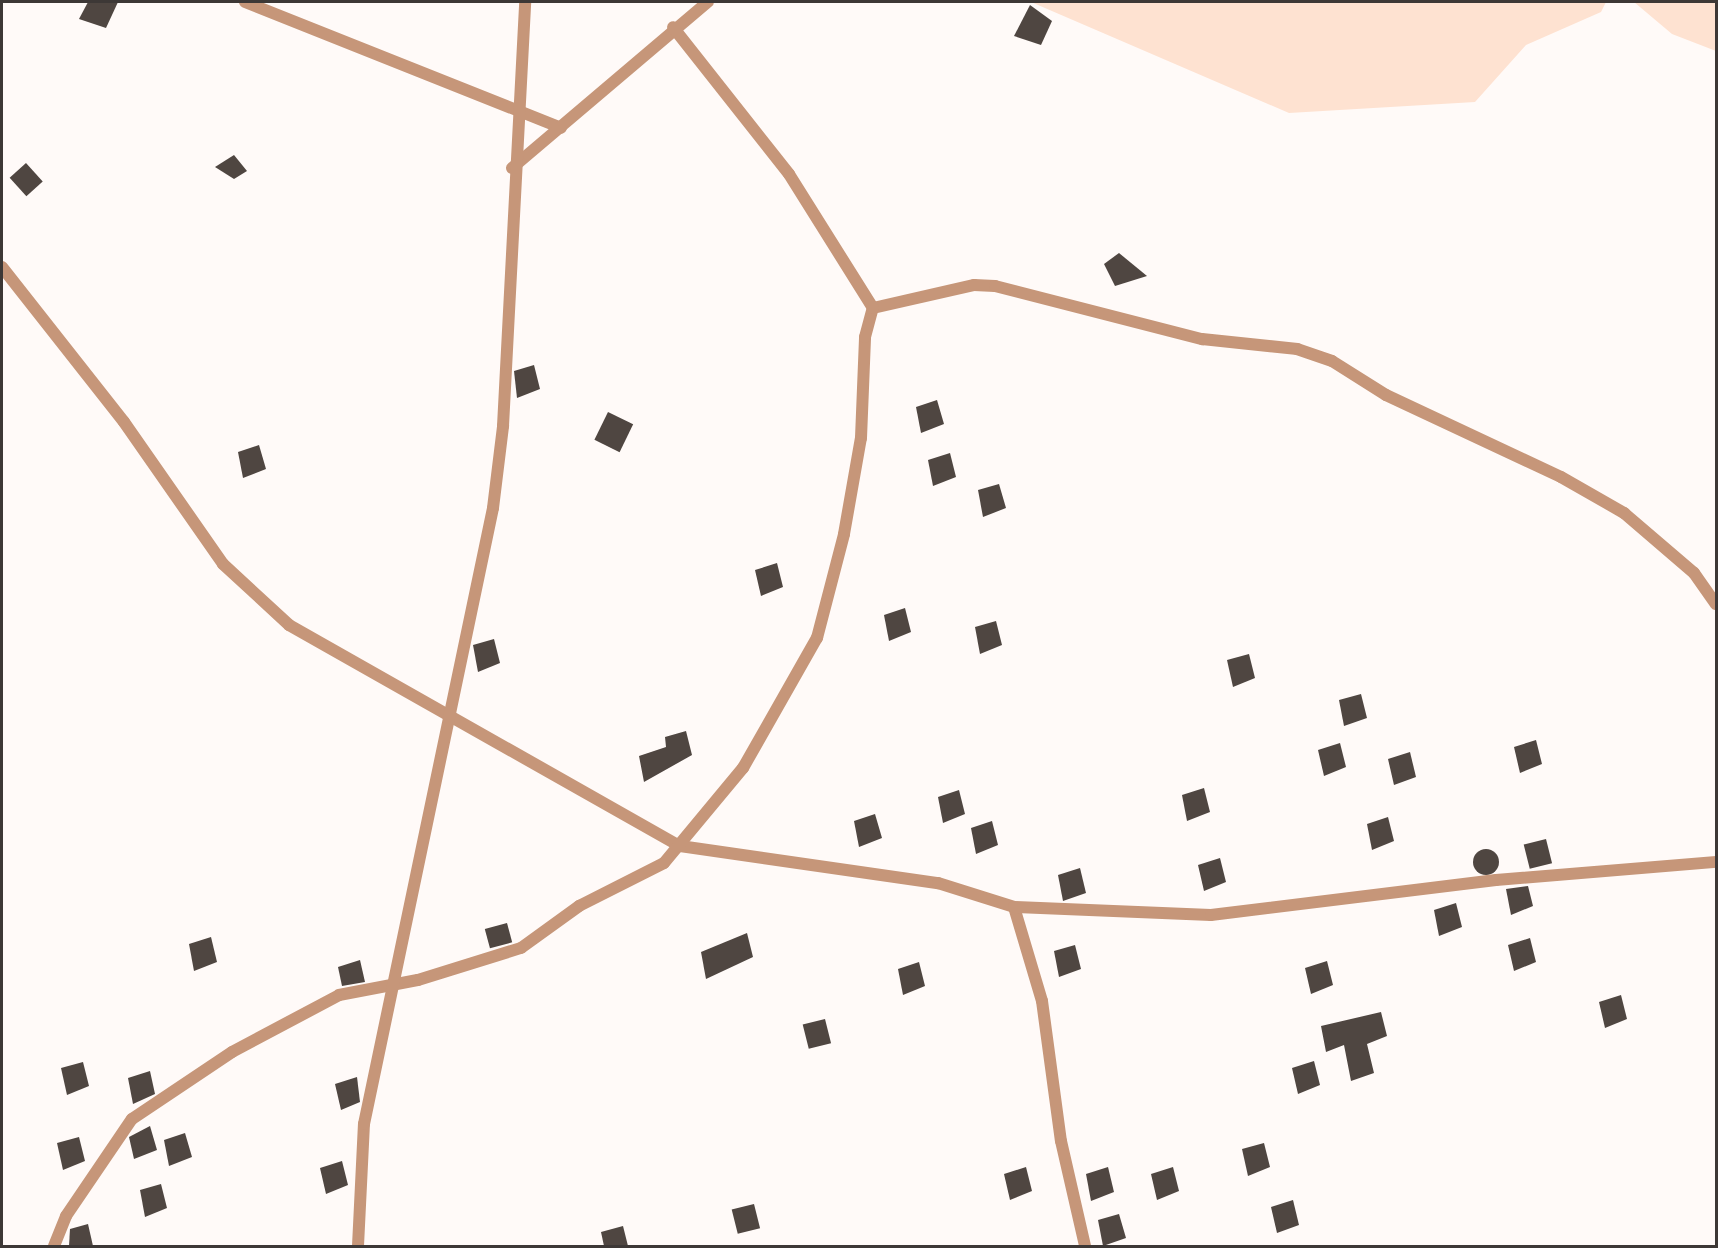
<!DOCTYPE html>
<html>
<head>
<meta charset="utf-8">
<style>
	body { margin:0 }
	#map { position:relative; width:1718px; height:1248px; overflow:hidden; background:#fffaf8; font-family:"PT Sans Narrow",sans-serif }
	div>[style] { position:absolute }
	.green>* { inset:0; background:#fee2d1 }
	.building>* { inset:0; background:#4f4641; transform-origin:0 0 }
	.round { border-radius:50% }
	.minor>* { height:12px; margin:-6px; padding:0 6px; transform-origin:6px; border-radius:6px; background:#c69679 }
	span { translate:-50% -50%; white-space:nowrap; text-align:center; line-height:1.15; -webkit-text-stroke:6px #fffaf8; paint-order:stroke }
	.frame { position:absolute; inset:0; border:3px solid #3d3836; pointer-events:none }
</style>
</head>
<body>
<div id="map">
	<div class="green">
		<i style="clip-path:polygon(1031px 2px,1606px 2px,1601px 12px,1526px 45px,1475px 102px,1289px 113px)"></i>
		<i style="clip-path:polygon(1634px 2px,1716px 2px,1716px 51px,1672px 34px)"></i>
	</div>
	<div class="building">
		<i style="clip-path:polygon(88px 2px,118px 2px,106px 28px,79px 19px)"></i>
		<i style="clip-path:polygon(1030px 5px,1052px 21px,1041px 45px,1014px 36px)"></i>
		<i style="clip-path:polygon(234px 155px,247px 171px,234px 179px,215px 167px)"></i>
		<i style="left:26px;top:163px;width:25px;height:22px;rotate:48deg"></i>
		<i style="clip-path:polygon(1119px 253px,1147px 276px,1115px 286px,1104px 264px)"></i>
		<i style="clip-path:polygon(534px 365px,540px 389px,517px 398px,514px 371px)"></i>
		<i style="clip-path:polygon(937px 400px,944px 424px,921px 433px,916px 407px)"></i>
		<i style="left:608px;top:412px;width:28px;height:31px;rotate:26deg"></i>
		<i style="clip-path:polygon(259px 445px,266px 469px,243px 478px,238px 452px)"></i>
		<i style="clip-path:polygon(950px 453px,956px 477px,933px 486px,928px 460px)"></i>
		<i style="clip-path:polygon(999px 484px,1006px 508px,983px 517px,978px 490px)"></i>
		<i style="clip-path:polygon(777px 563px,783px 587px,761px 596px,755px 570px)"></i>
		<i style="clip-path:polygon(905px 608px,911px 632px,889px 641px,884px 615px)"></i>
		<i style="clip-path:polygon(996px 621px,1002px 645px,980px 654px,975px 627px)"></i>
		<i style="clip-path:polygon(494px 639px,500px 663px,478px 672px,473px 645px)"></i>
		<i style="clip-path:polygon(1249px 654px,1255px 678px,1233px 687px,1227px 660px)"></i>
		<i style="clip-path:polygon(1361px 694px,1367px 718px,1344px 726px,1339px 700px)"></i>
		<i style="clip-path:polygon(686px 731px,692px 755px,644px 782px,639px 756px,666px 747px,665px 737px)"></i>
		<i style="clip-path:polygon(1536px 740px,1542px 764px,1520px 773px,1514px 747px)"></i>
		<i style="clip-path:polygon(1340px 743px,1346px 767px,1324px 776px,1318px 750px)"></i>
		<i style="clip-path:polygon(1410px 752px,1416px 777px,1394px 785px,1388px 759px)"></i>
		<i style="clip-path:polygon(1204px 788px,1210px 812px,1187px 821px,1182px 795px)"></i>
		<i style="clip-path:polygon(959px 790px,965px 814px,943px 823px,938px 797px)"></i>
		<i style="clip-path:polygon(875px 814px,882px 838px,859px 847px,854px 821px)"></i>
		<i style="clip-path:polygon(1388px 817px,1394px 841px,1372px 850px,1367px 824px)"></i>
		<i style="clip-path:polygon(992px 821px,998px 845px,976px 854px,971px 828px)"></i>
		<i style="left:1546px;top:839px;width:25px;height:23px;rotate:76deg"></i>
		<i class="round" style="left:1473px;top:849px;width:26px;height:26px"></i>
		<i style="clip-path:polygon(1220px 858px,1226px 882px,1204px 891px,1198px 865px)"></i>
		<i style="clip-path:polygon(1080px 868px,1086px 893px,1063px 901px,1058px 875px)"></i>
		<i style="clip-path:polygon(1528px 886px,1533px 906px,1511px 915px,1506px 889px)"></i>
		<i style="clip-path:polygon(1456px 903px,1462px 927px,1439px 936px,1434px 910px)"></i>
		<i style="left:507px;top:923px;width:20px;height:23px;rotate:75deg"></i>
		<i style="clip-path:polygon(747px 933px,753px 957px,706px 979px,701px 952px)"></i>
		<i style="clip-path:polygon(211px 937px,217px 962px,194px 971px,189px 944px)"></i>
		<i style="clip-path:polygon(1530px 938px,1536px 962px,1514px 971px,1508px 945px)"></i>
		<i style="clip-path:polygon(1075px 945px,1081px 969px,1059px 977px,1054px 951px)"></i>
		<i style="clip-path:polygon(360px 960px,365px 982px,342px 986px,338px 967px)"></i>
		<i style="clip-path:polygon(1327px 961px,1333px 985px,1311px 994px,1305px 968px)"></i>
		<i style="clip-path:polygon(919px 962px,925px 986px,903px 995px,898px 969px)"></i>
		<i style="clip-path:polygon(1621px 995px,1627px 1019px,1605px 1028px,1599px 1002px)"></i>
		<i style="clip-path:polygon(1381px 1012px,1387px 1036px,1367px 1044px,1374px 1073px,1351px 1081px,1344px 1045px,1326px 1052px,1321px 1026px)"></i>
		<i style="left:825px;top:1019px;width:25px;height:23px;rotate:76deg"></i>
		<i style="clip-path:polygon(1314px 1061px,1320px 1085px,1298px 1094px,1292px 1068px)"></i>
		<i style="clip-path:polygon(83px 1062px,89px 1086px,67px 1095px,61px 1068px)"></i>
		<i style="clip-path:polygon(150px 1071px,155px 1094px,133px 1104px,128px 1078px)"></i>
		<i style="clip-path:polygon(357px 1077px,360px 1102px,341px 1110px,335px 1084px)"></i>
		<i style="clip-path:polygon(150px 1126px,157px 1150px,134px 1159px,129px 1137px)"></i>
		<i style="clip-path:polygon(185px 1133px,192px 1157px,169px 1166px,164px 1140px)"></i>
		<i style="clip-path:polygon(79px 1137px,85px 1161px,63px 1170px,57px 1143px)"></i>
		<i style="clip-path:polygon(1264px 1143px,1270px 1167px,1248px 1176px,1242px 1149px)"></i>
		<i style="clip-path:polygon(342px 1161px,348px 1185px,326px 1194px,320px 1168px)"></i>
		<i style="clip-path:polygon(1026px 1167px,1032px 1191px,1010px 1200px,1004px 1174px)"></i>
		<i style="clip-path:polygon(1108px 1167px,1114px 1192px,1091px 1201px,1086px 1174px)"></i>
		<i style="clip-path:polygon(1173px 1167px,1179px 1191px,1157px 1200px,1151px 1174px)"></i>
		<i style="clip-path:polygon(161px 1184px,167px 1208px,145px 1217px,140px 1190px)"></i>
		<i style="clip-path:polygon(1293px 1200px,1299px 1225px,1277px 1233px,1271px 1207px)"></i>
		<i style="left:754px;top:1204px;width:25px;height:23px;rotate:76deg"></i>
		<i style="clip-path:polygon(1119px 1214px,1126px 1238px,1103px 1246px,1098px 1220px)"></i>
		<i style="clip-path:polygon(88px 1224px,93px 1246px,69px 1246px,70px 1229px)"></i>
		<i style="clip-path:polygon(623px 1226px,628px 1246px,604px 1246px,601px 1232px)"></i>
	</div>
	<div class="minor">
		<i style="left:245px;top:2px;width:340px;rotate:21.7deg"></i>
		<i style="left:512px;top:168px;width:257px;rotate:-40.3deg"></i>
		<i style="left:2px;top:267px;width:197px;rotate:51.8deg"></i>
		<i style="left:124px;top:422px;width:173px;rotate:55.1deg"></i>
		<i style="left:223px;top:564px;width:90px;rotate:42.7deg"></i>
		<i style="left:289px;top:625px;width:449px;rotate:29.5deg"></i>
		<i style="left:680px;top:846px;width:261px;rotate:8.2deg"></i>
		<i style="left:938px;top:883px;width:80px;rotate:17.5deg"></i>
		<i style="left:1014px;top:907px;width:98px;rotate:73.4deg"></i>
		<i style="left:1042px;top:1001px;width:141px;rotate:82.3deg"></i>
		<i style="left:1061px;top:1141px;width:108px;rotate:77.1deg"></i>
		<i style="left:873px;top:308px;width:104px;rotate:-12.8deg"></i>
		<i style="left:974px;top:285px;width:21px;rotate:3deg"></i>
		<i style="left:995px;top:286px;width:214px;rotate:14.4deg"></i>
		<i style="left:1202px;top:339px;width:96px;rotate:6deg"></i>
		<i style="left:1297px;top:349px;width:37px;rotate:19deg"></i>
		<i style="left:1332px;top:361px;width:64px;rotate:32.2deg"></i>
		<i style="left:1386px;top:395px;width:193px;rotate:25.1deg"></i>
		<i style="left:1561px;top:477px;width:73px;rotate:29.7deg"></i>
		<i style="left:1624px;top:513px;width:92px;rotate:40.6deg"></i>
		<i style="left:1694px;top:573px;width:38px;rotate:55deg"></i>
		<i style="left:1014px;top:907px;width:197px;rotate:2.3deg"></i>
		<i style="left:1211px;top:915px;width:287px;rotate:-7deg"></i>
		<i style="left:1496px;top:880px;width:221px;rotate:-4.7deg"></i>
		<i style="left:54px;top:1246px;width:32px;rotate:-68deg"></i>
		<i style="left:66px;top:1216px;width:117px;rotate:-55.8deg"></i>
		<i style="left:132px;top:1119px;width:120px;rotate:-33.8deg"></i>
		<i style="left:232px;top:1052px;width:121px;rotate:-28deg"></i>
		<i style="left:339px;top:995px;width:80px;rotate:-10.8deg"></i>
		<i style="left:418px;top:980px;width:108px;rotate:-17.3deg"></i>
		<i style="left:521px;top:948px;width:72px;rotate:-35.9deg"></i>
		<i style="left:579px;top:906px;width:95px;rotate:-26.8deg"></i>
		<i style="left:664px;top:863px;width:124px;rotate:-50.3deg"></i>
		<i style="left:743px;top:768px;width:150px;rotate:-60.4deg"></i>
		<i style="left:817px;top:638px;width:107px;rotate:-75.4deg"></i>
		<i style="left:844px;top:534px;width:97px;rotate:-80deg"></i>
		<i style="left:861px;top:438px;width:101px;rotate:-87.7deg"></i>
		<i style="left:865px;top:337px;width:30px;rotate:-75deg"></i>
		<i style="left:873px;top:308px;width:158px;rotate:-122.1deg"></i>
		<i style="left:789px;top:174px;width:187px;rotate:-128.3deg"></i>
		<i style="left:358px;top:1246px;width:122px;rotate:-87.2deg"></i>
		<i style="left:364px;top:1124px;width:629px;rotate:-78.17deg"></i>
		<i style="left:493px;top:508px;width:83px;rotate:-83deg"></i>
		<i style="left:503px;top:426px;width:425px;rotate:-87deg"></i>
	</div>
	<div class="frame"></div>
</div>
</body>
</html>
